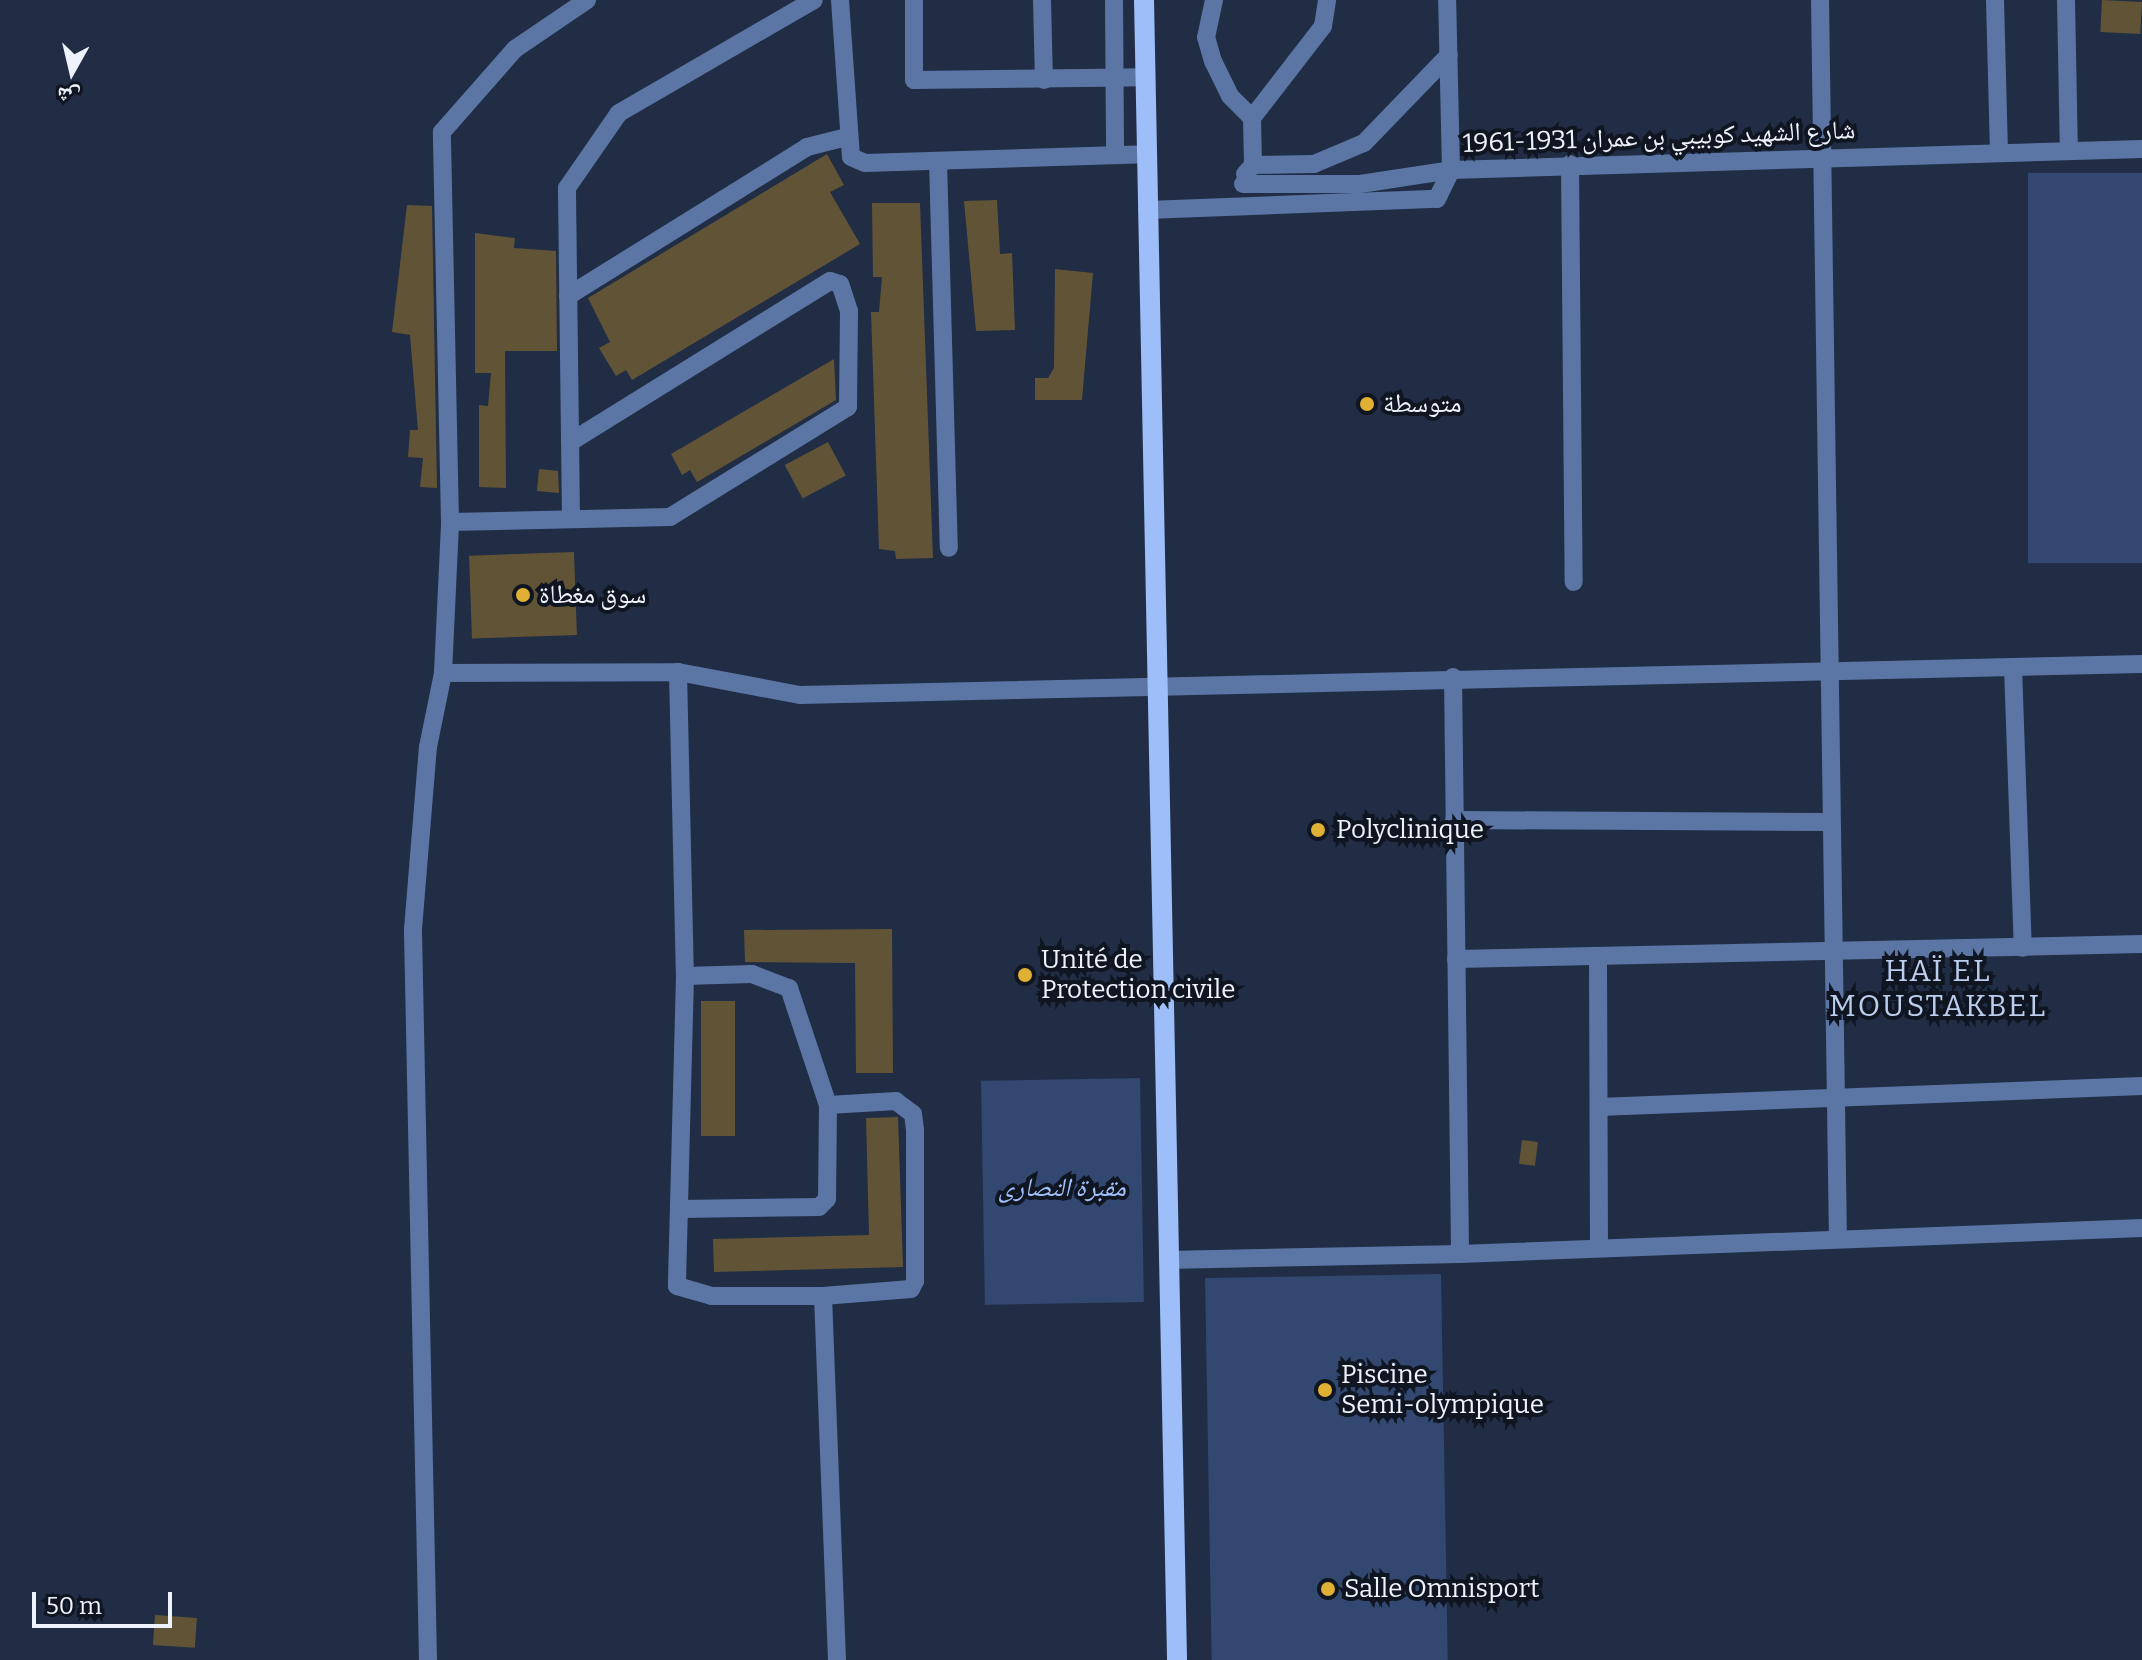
<!DOCTYPE html>
<html>
<head>
<meta charset="utf-8">
<style>
	body { margin:0 }
	#map { position:relative; width:2142px; height:1660px; overflow:hidden; background:#202d45; font-family:Bitter,"Noto Naskh Arabic",serif }
	div>[style] { position:absolute }
	.green>* { inset:0; background:#324871; transform-origin:0 0 }
	.building>* { inset:0; background:#615436; transform-origin:0 0 }
	.minor>* { height:18px; margin:-9px; padding:0 9px; transform-origin:9px; border-radius:9px; background:#5b76a4 }
	.major>* { height:20px; margin:-10px; padding:0 10px; transform-origin:10px; border-radius:10px; background:#9dbef8 }
	.dots>* { width:22px; height:22px; translate:-50% -50%; box-sizing:border-box; border:4px solid #101621; border-radius:50% }
	span { translate:-50% -50%; white-space:nowrap; text-align:center; line-height:1.15; -webkit-text-stroke:8px #101621; paint-order:stroke }
	.street-label { font-size:26px; color:#edf2fc }
	.poi-label { font-size:26px; color:#edf2fc }
	.left { translate:0 -50%; text-align:left }
	.park-label { font-size:26px; color:#9fc0f8; font-style:italic }
	.quarter-label { font-size:30px; color:#bbcdec; letter-spacing:2px }
	.north { position:absolute; left:32px; top:32px; width:80px; height:80px; -webkit-text-stroke:6px #101621; paint-order:stroke; rotate:188deg; font-size:22px; font-weight:700; line-height:32px; text-align:center; color:#edf2fc }
	.north::after { content:''; display:block; margin:auto; width:28px; height:36px; background:#edf2fc; clip-path:polygon(50% 0,100% 100%,50% 72%,0 100%) }
	.scale { position:absolute; left:32px; top:1592px; width:140px; height:36px; box-sizing:border-box; border:4px solid #edf2fc; border-top:0; padding-left:10px; font-size:24px; line-height:28px; white-space:nowrap; color:#edf2fc; -webkit-text-stroke:6px #101621; paint-order:stroke }
</style>
</head>
<body>
<div id="map">
	<div class="green">
		<i style="left:2142px;top:173px;width:390px;height:114px;rotate:90deg"></i>
		<i style="left:1140px;top:1078px;width:224px;height:159px;rotate:89deg"></i>
		<i style="left:1441px;top:1274px;width:386px;height:236px;rotate:89deg"></i>
	</div>
	<div class="building">
		<i style="left:2102px;top:0;width:40px;height:32px;rotate:3deg"></i>
		<i style="clip-path:polygon(827px 154px,844px 185px,830px 192px,860px 244px,632px 380px,626px 370px,616px 376px,599px 348px,610px 342px,588px 298px)"></i>
		<i style="clip-path:polygon(997px 200px,1000px 254px,1012px 253px,1015px 330px,976px 331px,964px 201px)"></i>
		<i style="clip-path:polygon(872px 203px,920px 203px,933px 558px,896px 559px,895px 551px,879px 549px,871px 312px,879px 312px,882px 277px,873px 277px)"></i>
		<i style="clip-path:polygon(407px 205px,432px 206px,437px 488px,420px 487px,423px 458px,408px 457px,410px 430px,418px 430px,410px 335px,392px 332px)"></i>
		<i style="clip-path:polygon(475px 233px,515px 238px,514px 248px,556px 251px,557px 351px,505px 351px,506px 488px,479px 487px,479px 405px,488px 406px,491px 373px,475px 373px)"></i>
		<i style="clip-path:polygon(1055px 269px,1093px 273px,1082px 400px,1035px 400px,1035px 378px,1048px 378px,1054px 368px)"></i>
		<i style="clip-path:polygon(834px 359px,836px 400px,697px 482px,690px 470px,682px 475px,671px 454px)"></i>
		<i style="left:828px;top:442px;width:38px;height:49px;rotate:62deg"></i>
		<i style="clip-path:polygon(539px 469px,558px 471px,559px 493px,537px 491px)"></i>
		<i style="left:574px;top:552px;width:83px;height:105px;rotate:88deg"></i>
		<i style="clip-path:polygon(892px 929px,893px 1073px,856px 1073px,855px 963px,745px 962px,744px 930px)"></i>
		<i style="left:701px;top:1001px;width:34px;height:135px"></i>
		<i style="clip-path:polygon(898px 1117px,903px 1267px,714px 1272px,713px 1239px,869px 1235px,866px 1118px)"></i>
		<i style="left:1522px;top:1140px;width:16px;height:24px;rotate:7deg"></i>
		<i style="left:155px;top:1615px;width:42px;height:30px;rotate:4deg"></i>
	</div>
	<div class="minor">
		<i style="left:840px;top:0;width:157px;rotate:86deg"></i>
		<i style="left:851px;top:157px;width:15px;rotate:23deg"></i>
		<i style="left:865px;top:163px;width:280px;rotate:-1.8deg"></i>
		<i style="left:914px;top:0;width:80px;rotate:90deg"></i>
		<i style="left:914px;top:80px;width:232px;rotate:-0.7deg"></i>
		<i style="left:1042px;top:0;width:80px;rotate:88.6deg"></i>
		<i style="left:1114px;top:0;width:155px;rotate:89.6deg"></i>
		<i style="left:1214px;top:0;width:38px;rotate:102deg"></i>
		<i style="left:1206px;top:37px;width:25px;rotate:74deg"></i>
		<i style="left:1213px;top:61px;width:39px;rotate:64deg"></i>
		<i style="left:1230px;top:96px;width:31px;rotate:45deg"></i>
		<i style="left:1820px;top:0;width:1237px;rotate:89.17deg"></i>
		<i style="left:1995px;top:0;width:152px;rotate:88.5deg"></i>
		<i style="left:2066px;top:0;width:150px;rotate:88.9deg"></i>
		<i style="left:938px;top:161px;width:387px;rotate:88.4deg"></i>
		<i style="left:1570px;top:164px;width:418px;rotate:89.5deg"></i>
		<i style="left:1253px;top:165px;width:61px;rotate:-0.9deg"></i>
		<i style="left:1314px;top:164px;width:54px;rotate:-22.8deg"></i>
		<i style="left:1364px;top:143px;width:122px;rotate:-46deg"></i>
		<i style="left:1245px;top:174px;width:12px;rotate:-48deg"></i>
		<i style="left:1253px;top:165px;width:47px;rotate:-91.2deg"></i>
		<i style="left:1252px;top:118px;width:116px;rotate:-52.3deg"></i>
		<i style="left:1323px;top:26px;width:26px;rotate:-81deg"></i>
		<i style="left:1243px;top:184px;width:117px"></i>
		<i style="left:1360px;top:184px;width:92px;rotate:-8.7deg"></i>
		<i style="left:1451px;top:170px;width:170px;rotate:-91.3deg"></i>
		<i style="left:1147px;top:210px;width:290px;rotate:-2.2deg"></i>
		<i style="left:1437px;top:199px;width:32px;rotate:-64deg"></i>
		<i style="left:1451px;top:170px;width:691px;rotate:-1.74deg"></i>
		<i style="left:568px;top:296px;width:282px;rotate:-31.9deg"></i>
		<i style="left:807px;top:147px;width:38px;rotate:-14deg"></i>
		<i style="left:571px;top:519px;width:331px;rotate:-90.7deg"></i>
		<i style="left:567px;top:188px;width:91px;rotate:-55.3deg"></i>
		<i style="left:619px;top:113px;width:225px;rotate:-30.1deg"></i>
		<i style="left:450px;top:522px;width:220px;rotate:-1.3deg"></i>
		<i style="left:670px;top:517px;width:209px;rotate:-31.7deg"></i>
		<i style="left:848px;top:407px;width:96px;rotate:-89.4deg"></i>
		<i style="left:849px;top:311px;width:28px;rotate:-108deg"></i>
		<i style="left:840px;top:284px;width:10px;rotate:-163deg"></i>
		<i style="left:830px;top:281px;width:306px;rotate:148.2deg"></i>
		<i style="left:2013px;top:667px;width:281px;rotate:88deg"></i>
		<i style="left:678px;top:672px;width:304px;rotate:88.7deg"></i>
		<i style="left:685px;top:976px;width:310px;rotate:91.5deg"></i>
		<i style="left:677px;top:1286px;width:35px;rotate:16deg"></i>
		<i style="left:711px;top:1296px;width:112px"></i>
		<i style="left:823px;top:1296px;width:88px;rotate:-4.5deg"></i>
		<i style="left:911px;top:1289px;width:9px;rotate:-63deg"></i>
		<i style="left:915px;top:1281px;width:151px;rotate:-90deg"></i>
		<i style="left:915px;top:1130px;width:16px;rotate:-97deg"></i>
		<i style="left:913px;top:1114px;width:21px;rotate:-143deg"></i>
		<i style="left:896px;top:1101px;width:68px;rotate:176.6deg"></i>
		<i style="left:828px;top:1105px;width:94px;rotate:90.6deg"></i>
		<i style="left:827px;top:1199px;width:11px;rotate:135deg"></i>
		<i style="left:819px;top:1207px;width:139px;rotate:179.2deg"></i>
		<i style="left:443px;top:673px;width:235px;rotate:-0.2deg"></i>
		<i style="left:678px;top:672px;width:124px;rotate:10.7deg"></i>
		<i style="left:800px;top:695px;width:1342px;rotate:-1.32deg"></i>
		<i style="left:1453px;top:677px;width:577px;rotate:89.3deg"></i>
		<i style="left:1460px;top:1254px;width:682px;rotate:-2.18deg"></i>
		<i style="left:1454px;top:820px;width:377px;rotate:0.3deg"></i>
		<i style="left:1456px;top:959px;width:686px;rotate:-1.25deg"></i>
		<i style="left:1598px;top:960px;width:288px;rotate:89.8deg"></i>
		<i style="left:685px;top:976px;width:67px;rotate:-1.7deg"></i>
		<i style="left:752px;top:974px;width:40px;rotate:21deg"></i>
		<i style="left:789px;top:988px;width:123px;rotate:71.6deg"></i>
		<i style="left:1599px;top:1107px;width:543px;rotate:-2.21deg"></i>
		<i style="left:1168px;top:1260px;width:292px;rotate:-1.2deg"></i>
		<i style="left:823px;top:1296px;width:364px;rotate:87.8deg"></i>
		<i style="left:428px;top:1660px;width:731px;rotate:-91.18deg"></i>
		<i style="left:413px;top:929px;width:183px;rotate:-85.3deg"></i>
		<i style="left:428px;top:747px;width:76px;rotate:-78.5deg"></i>
		<i style="left:443px;top:673px;width:151px;rotate:-87.3deg"></i>
		<i style="left:450px;top:522px;width:390px;rotate:-91.2deg"></i>
		<i style="left:442px;top:132px;width:111px;rotate:-48.7deg"></i>
		<i style="left:515px;top:49px;width:87px;rotate:-34.2deg"></i>
	</div>
	<div class="major">
		<i style="left:1144px;top:0;width:1660px;rotate:88.86deg"></i>
	</div>
	<div class="dots">
		<i style="left:1367px;top:404px;background:#e0b034"></i>
		<i style="left:523px;top:595px;background:#e0b034"></i>
		<i style="left:1318px;top:830px;background:#e0b034"></i>
		<i style="left:1025px;top:975px;background:#e0b034"></i>
		<i style="left:1325px;top:1390px;background:#e0b034"></i>
		<i style="left:1328px;top:1589px;background:#e0b034"></i>
	</div>
	<div class="street-label">
		<span style="left:1659px;top:137px;rotate:-2deg">شارع الشهيد كوبيبي بن عمران 1931-1961</span>
	</div>
	<div class="poi-label">
		<span class="left" style="left:1383px;top:404px">متوسطة</span>
		<span class="left" style="left:539px;top:595px">سوق مغطاة</span>
		<span class="left" style="left:1336px;top:830px">Polyclinique</span>
		<span class="left" style="left:1041px;top:975px">Unité de<br>Protection civile</span>
		<span class="left" style="left:1341px;top:1390px">Piscine<br>Semi-olympique</span>
		<span class="left" style="left:1344px;top:1589px">Salle Omnisport</span>
	</div>
	<div class="park-label">
		<span style="left:1062px;top:1188px">مقبرة النصارى</span>
	</div>
	<div class="quarter-label">
		<span style="left:1938px;top:988px">HAÏ EL<br>MOUSTAKBEL</span>
	</div>
	<div class="north">ش</div>
	<div class="scale">50 m</div>
</div>
</body>
</html>
